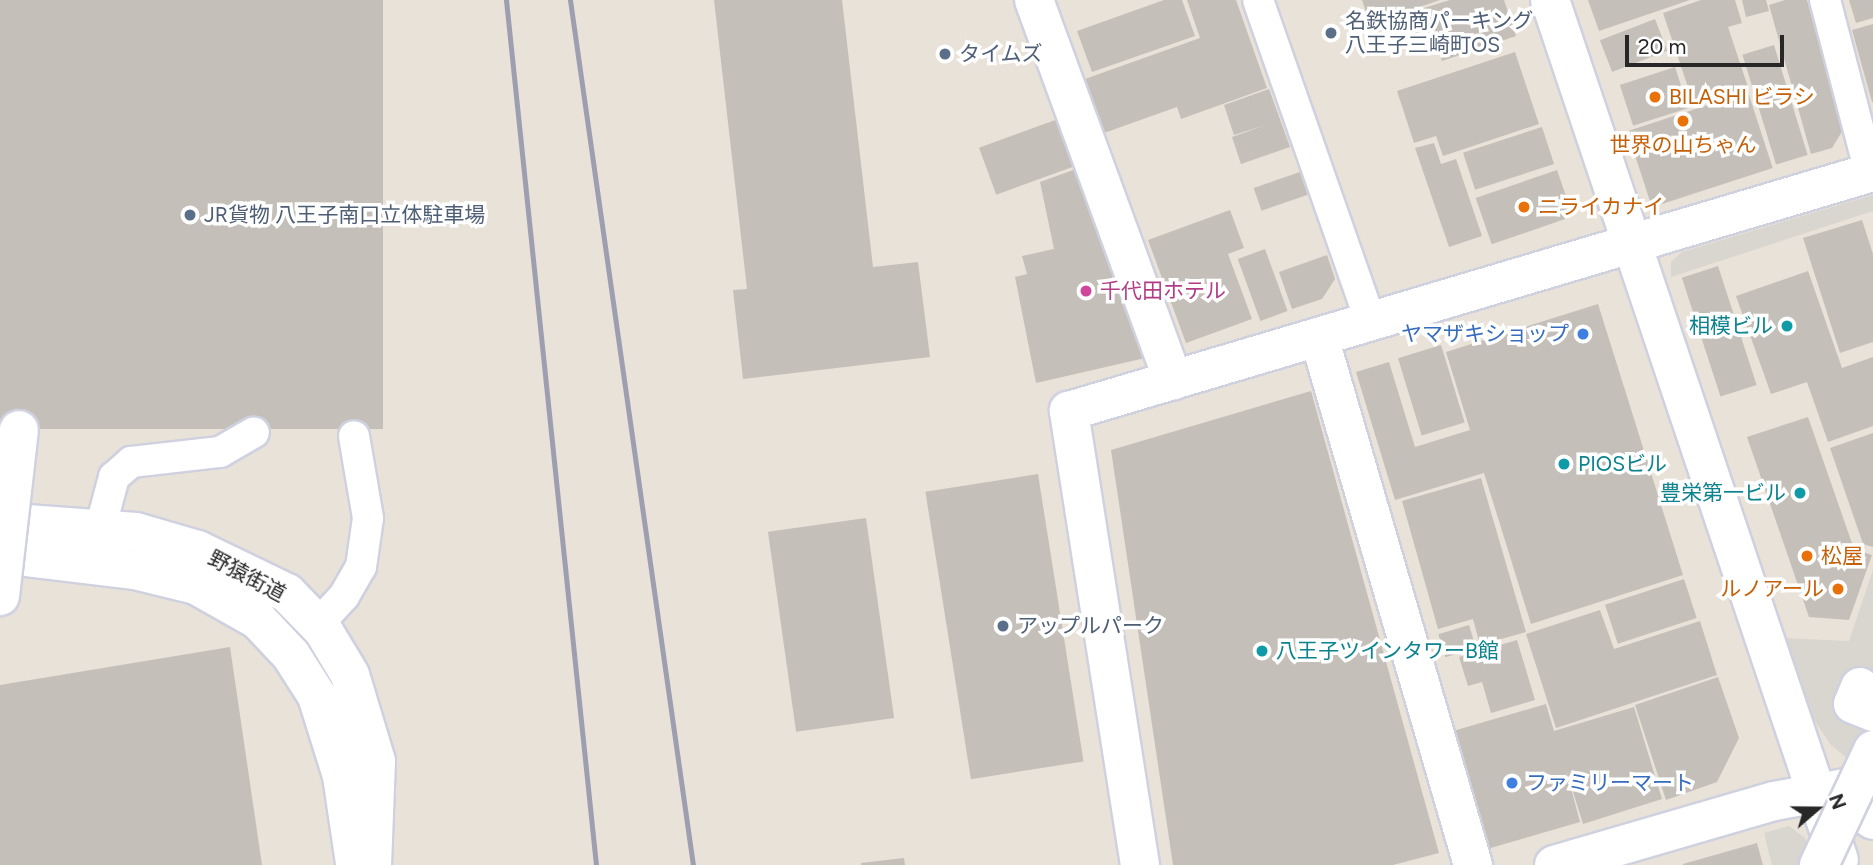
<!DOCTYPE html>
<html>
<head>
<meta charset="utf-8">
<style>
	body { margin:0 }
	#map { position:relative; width:1873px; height:865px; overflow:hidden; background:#e9e2d9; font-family:Figtree,"Noto Sans JP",sans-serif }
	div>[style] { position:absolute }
	.plaza>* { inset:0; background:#d9d5cf }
	.building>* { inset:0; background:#c4bfb9; transform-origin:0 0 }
	.roads { filter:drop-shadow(2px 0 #cfd1df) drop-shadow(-2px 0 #cfd1df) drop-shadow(0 2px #cfd1df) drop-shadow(0 -2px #cfd1df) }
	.lane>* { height:30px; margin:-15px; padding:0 15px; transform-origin:15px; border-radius:15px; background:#fff }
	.street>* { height:38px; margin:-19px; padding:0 19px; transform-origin:19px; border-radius:19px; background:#fff }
	.secondary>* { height:38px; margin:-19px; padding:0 19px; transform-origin:19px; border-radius:19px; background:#fff }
	.rail>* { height:5px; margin:-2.5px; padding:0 2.5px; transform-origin:2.5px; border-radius:2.5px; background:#9d9fb0 }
	.bridges { filter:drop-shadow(2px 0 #cfd1df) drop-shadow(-2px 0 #cfd1df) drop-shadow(0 2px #cfd1df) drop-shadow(0 -2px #cfd1df) }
	.street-bridge>* { height:38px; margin:-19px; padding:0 19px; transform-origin:19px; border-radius:19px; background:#fff }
	.dots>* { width:19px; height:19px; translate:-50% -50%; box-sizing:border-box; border:4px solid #fff; border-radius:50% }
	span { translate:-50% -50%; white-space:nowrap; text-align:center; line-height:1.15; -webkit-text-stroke:7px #fff; paint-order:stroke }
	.service-label { font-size:21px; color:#4e5e75 }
	.left { translate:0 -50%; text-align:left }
	.food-label { font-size:21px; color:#c56008 }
	.right { translate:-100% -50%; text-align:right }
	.hotel-label { font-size:21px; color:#b23c85 }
	.culture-label { font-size:21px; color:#0d838f }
	.shop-label { font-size:21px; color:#366cbe }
	.street-label { font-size:21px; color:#272727 }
	.north { position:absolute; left:1782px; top:774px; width:70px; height:70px; -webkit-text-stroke:5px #fff; paint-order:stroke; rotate:70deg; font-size:19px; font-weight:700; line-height:28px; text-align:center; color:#272727 }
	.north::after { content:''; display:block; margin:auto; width:24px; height:32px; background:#272727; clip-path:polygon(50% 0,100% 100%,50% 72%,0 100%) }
	.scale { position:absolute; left:1625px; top:35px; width:159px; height:32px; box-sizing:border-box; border:4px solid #272727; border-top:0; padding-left:9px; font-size:21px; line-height:24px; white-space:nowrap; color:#272727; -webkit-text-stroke:5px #fff; paint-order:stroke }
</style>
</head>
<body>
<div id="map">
	<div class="plaza">
		<i style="clip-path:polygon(1873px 195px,1873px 211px,1671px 277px,1671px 262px,1682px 252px)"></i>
		<i style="clip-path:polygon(1873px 570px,1873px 762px,1849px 760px,1830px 744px,1814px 720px,1783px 638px,1849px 641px)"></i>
		<i style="clip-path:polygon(1789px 826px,1805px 838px,1815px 865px,1772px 865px,1764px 833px)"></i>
	</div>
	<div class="building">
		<i style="left:0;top:0;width:383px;height:429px"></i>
		<i style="clip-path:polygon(714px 0,842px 0,873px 267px,918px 262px,930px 357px,743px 379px,733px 290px,747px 289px)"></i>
		<i style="clip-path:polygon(1164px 0,1182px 0,1195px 36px,1092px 72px,1077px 31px)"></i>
		<i style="clip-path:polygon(1187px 0,1236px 0,1267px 88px,1181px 119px,1177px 107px,1104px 133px,1085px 79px,1200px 38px)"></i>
		<i style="clip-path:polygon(1362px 0,1440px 0,1370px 24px)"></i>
		<i style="clip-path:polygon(1450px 0,1504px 0,1516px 36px,1442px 61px,1424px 8px)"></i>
		<i style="clip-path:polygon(1588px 0,1690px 0,1599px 31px)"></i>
		<i style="clip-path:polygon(1701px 0,1735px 0,1742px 23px,1728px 27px,1748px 87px,1694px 105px,1663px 13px)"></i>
		<i style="clip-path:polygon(1742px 0,1766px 0,1769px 11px,1746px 17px)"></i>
		<i style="clip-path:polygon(1785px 0,1807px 0,1843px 130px,1832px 148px,1811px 154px,1769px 5px)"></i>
		<i style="clip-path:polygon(1849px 0,1873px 0,1873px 18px,1856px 23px)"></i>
		<i style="left:1655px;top:19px;width:34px;height:59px;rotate:69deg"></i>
		<i style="clip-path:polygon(1873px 24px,1873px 102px,1872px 102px,1852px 30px)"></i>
		<i style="left:1774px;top:45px;width:115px;height:33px;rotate:73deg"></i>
		<i style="clip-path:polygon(1515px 52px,1539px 124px,1443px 156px,1436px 136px,1414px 143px,1397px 91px)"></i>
		<i style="left:1675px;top:67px;width:43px;height:58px;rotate:72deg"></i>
		<i style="clip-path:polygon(1269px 89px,1290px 147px,1241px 164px,1232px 137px,1266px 125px,1234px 135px,1224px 105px)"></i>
		<i style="left:1748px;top:92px;width:80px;height:127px;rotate:72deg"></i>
		<i style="left:1058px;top:119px;width:50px;height:84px;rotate:70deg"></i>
		<i style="left:1542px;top:127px;width:39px;height:83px;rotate:72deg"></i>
		<i style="clip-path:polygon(1434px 143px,1441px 164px,1456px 159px,1482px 236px,1449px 247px,1415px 148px)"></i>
		<i style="clip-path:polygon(1076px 169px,1154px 356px,1036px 383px,1015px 277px,1027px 274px,1022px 256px,1054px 249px,1040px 182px)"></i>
		<i style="left:1557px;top:170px;width:49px;height:86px;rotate:71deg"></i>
		<i style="left:1300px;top:172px;width:24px;height:49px;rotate:71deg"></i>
		<i style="clip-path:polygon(1230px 210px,1244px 248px,1228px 254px,1252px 319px,1186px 343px,1148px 240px)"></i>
		<i style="clip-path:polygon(1862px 220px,1873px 254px,1873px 342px,1840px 353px,1803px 238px)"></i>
		<i style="left:1265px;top:249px;width:66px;height:29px;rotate:70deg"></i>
		<i style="clip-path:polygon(1327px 255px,1335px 279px,1322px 299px,1292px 309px,1279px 272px)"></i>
		<i style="left:1718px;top:266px;width:125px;height:38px;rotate:72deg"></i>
		<i style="clip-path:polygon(1808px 271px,1842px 368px,1873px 357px,1873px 426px,1828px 442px,1807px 382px,1771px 394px,1736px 296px)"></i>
		<i style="clip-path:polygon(1598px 304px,1683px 575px,1531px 624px,1484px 473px,1395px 500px,1356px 372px,1389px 362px,1415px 447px,1470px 430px,1446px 352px)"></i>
		<i style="left:1441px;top:345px;width:81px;height:45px;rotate:73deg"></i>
		<i style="clip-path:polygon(1311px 391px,1439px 853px,1393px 865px,1173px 865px,1111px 450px)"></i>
		<i style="clip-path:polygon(1808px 417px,1854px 549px,1872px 555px,1849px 620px,1809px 617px,1747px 437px)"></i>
		<i style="clip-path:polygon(1873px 433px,1873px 547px,1863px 544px,1830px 448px)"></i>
		<i style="left:1038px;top:474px;width:291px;height:114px;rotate:81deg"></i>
		<i style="clip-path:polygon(1481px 478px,1526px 632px,1480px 645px,1473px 619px,1438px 629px,1402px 501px)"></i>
		<i style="left:866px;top:518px;width:202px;height:99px;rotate:82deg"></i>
		<i style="left:1684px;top:579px;width:41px;height:83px;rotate:72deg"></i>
		<i style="clip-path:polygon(1600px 610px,1614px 649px,1700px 621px,1717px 675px,1556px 728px,1526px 634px)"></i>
		<i style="left:1469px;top:625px;width:24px;height:32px;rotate:73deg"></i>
		<i style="clip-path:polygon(1517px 640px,1535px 700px,1491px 713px,1482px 682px,1468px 686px,1459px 657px)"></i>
		<i style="clip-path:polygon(230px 647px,262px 865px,0 865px,0 685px)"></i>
		<i style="clip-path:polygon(1718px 677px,1739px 738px,1717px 782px,1666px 800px,1635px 705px)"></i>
		<i style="clip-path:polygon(1546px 704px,1554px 731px,1634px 707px,1662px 799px,1583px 824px,1566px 769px,1580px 822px,1487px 849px,1453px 731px)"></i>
		<i style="clip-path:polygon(1757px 843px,1763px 865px,1683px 865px,1683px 864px)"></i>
		<i style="clip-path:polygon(904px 858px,905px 865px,861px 865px,861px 863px)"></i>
	</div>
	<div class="roads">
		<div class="lane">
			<i style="left:1258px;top:0;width:341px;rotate:70.7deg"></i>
			<i style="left:1825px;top:0;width:179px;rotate:75.4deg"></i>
			<i style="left:100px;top:529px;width:54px;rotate:-74.9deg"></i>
			<i style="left:114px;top:477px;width:23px;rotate:-41deg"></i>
			<i style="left:131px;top:462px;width:90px;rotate:-6.4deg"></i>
			<i style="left:220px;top:452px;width:39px;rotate:-30deg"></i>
			<i style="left:318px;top:624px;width:38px;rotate:-47deg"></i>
			<i style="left:344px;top:596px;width:34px;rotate:-60deg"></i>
			<i style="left:361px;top:567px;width:49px;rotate:-81.9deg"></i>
			<i style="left:368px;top:518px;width:83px;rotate:-99.7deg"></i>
		</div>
		<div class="street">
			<i style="left:1034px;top:0;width:405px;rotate:69.9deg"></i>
			<i style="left:1550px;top:0;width:907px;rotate:71.43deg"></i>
			<i style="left:1319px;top:337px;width:550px;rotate:73.74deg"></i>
			<i style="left:1847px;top:803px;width:31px;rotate:33deg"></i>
			<i style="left:1140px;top:865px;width:460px;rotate:-98.9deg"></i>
			<i style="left:1069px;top:411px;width:839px;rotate:-16.56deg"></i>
			<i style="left:1554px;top:865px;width:229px;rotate:-16.2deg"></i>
			<i style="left:1774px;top:801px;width:71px;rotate:-10.5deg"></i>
		</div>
		<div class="secondary">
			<i style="left:0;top:522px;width:136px;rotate:4.2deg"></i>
			<i style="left:136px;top:532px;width:65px;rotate:16.2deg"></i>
			<i style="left:198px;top:550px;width:99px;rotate:25.8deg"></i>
			<i style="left:287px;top:593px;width:52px;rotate:45.8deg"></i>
			<i style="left:323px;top:630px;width:52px;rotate:59deg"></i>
			<i style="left:350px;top:675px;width:90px;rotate:73.2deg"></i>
			<i style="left:376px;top:761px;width:104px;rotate:92.2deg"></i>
			<i style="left:0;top:554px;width:136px;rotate:6.8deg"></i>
			<i style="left:135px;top:570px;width:63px;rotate:13.8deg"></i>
			<i style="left:196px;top:585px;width:71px;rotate:29.4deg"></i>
			<i style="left:258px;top:620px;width:48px;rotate:46.7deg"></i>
			<i style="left:291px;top:655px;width:49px;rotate:57.6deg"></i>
			<i style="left:317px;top:696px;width:84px;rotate:72.6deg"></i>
			<i style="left:342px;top:776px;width:88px;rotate:81.5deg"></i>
		</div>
	</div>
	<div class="rail">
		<i style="left:506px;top:0;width:870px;rotate:84.06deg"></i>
		<i style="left:570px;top:0;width:874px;rotate:81.91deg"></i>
	</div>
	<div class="bridges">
		<div class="street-bridge">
			<i style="left:0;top:596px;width:167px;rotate:-83.5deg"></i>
			<i style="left:1860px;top:687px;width:18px;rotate:112deg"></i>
			<i style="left:1853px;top:704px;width:22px;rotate:22deg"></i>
			<i style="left:1819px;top:865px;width:127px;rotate:-64.8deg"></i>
		</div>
	</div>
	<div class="dots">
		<i style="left:1331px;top:33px;background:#5c6f8a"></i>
		<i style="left:945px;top:54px;background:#5c6f8a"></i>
		<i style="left:1655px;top:97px;background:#e8710a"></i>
		<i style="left:1683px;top:121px;background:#e8710a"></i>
		<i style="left:1524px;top:207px;background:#e8710a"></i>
		<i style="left:190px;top:215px;background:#5c6f8a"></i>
		<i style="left:1086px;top:291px;background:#d1479c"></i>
		<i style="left:1787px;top:326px;background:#0f9aa8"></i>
		<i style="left:1583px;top:334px;background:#3f7fe0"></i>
		<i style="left:1564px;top:464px;background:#0f9aa8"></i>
		<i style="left:1800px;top:493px;background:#0f9aa8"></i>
		<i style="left:1807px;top:556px;background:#e8710a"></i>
		<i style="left:1838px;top:589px;background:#e8710a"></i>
		<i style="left:1003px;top:626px;background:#5c6f8a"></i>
		<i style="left:1262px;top:651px;background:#0f9aa8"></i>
		<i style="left:1512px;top:783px;background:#3f7fe0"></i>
	</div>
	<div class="service-label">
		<span class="left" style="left:1345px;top:33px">名鉄協商パーキング<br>八王子三崎町OS</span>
		<span class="left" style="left:959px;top:54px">タイムズ</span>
		<span class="left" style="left:204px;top:215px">JR貨物 八王子南口立体駐車場</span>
		<span class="left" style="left:1017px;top:626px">アップルパーク</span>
	</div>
	<div class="food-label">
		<span class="left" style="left:1669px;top:97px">BILASHI ビラシ</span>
		<span style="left:1683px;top:145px">世界の山ちゃん</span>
		<span class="left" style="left:1538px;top:207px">ニライカナイ</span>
		<span class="left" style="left:1821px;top:556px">松屋</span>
		<span class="right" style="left:1824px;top:589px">ルノアール</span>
	</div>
	<div class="hotel-label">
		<span class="left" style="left:1100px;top:291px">千代田ホテル</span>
	</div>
	<div class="culture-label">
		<span class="right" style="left:1773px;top:326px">相模ビル</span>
		<span class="left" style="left:1578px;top:464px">PIOSビル</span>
		<span class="right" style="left:1786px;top:493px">豊栄第一ビル</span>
		<span class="left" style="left:1276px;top:651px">八王子ツインタワーB館</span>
	</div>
	<div class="shop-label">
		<span class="right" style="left:1569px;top:334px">ヤマザキショップ</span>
		<span class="left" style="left:1526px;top:783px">ファミリーマート</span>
	</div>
	<div class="street-label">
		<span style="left:247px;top:576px;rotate:28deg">野猿街道</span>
	</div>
	<div class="north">N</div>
	<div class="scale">20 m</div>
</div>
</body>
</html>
